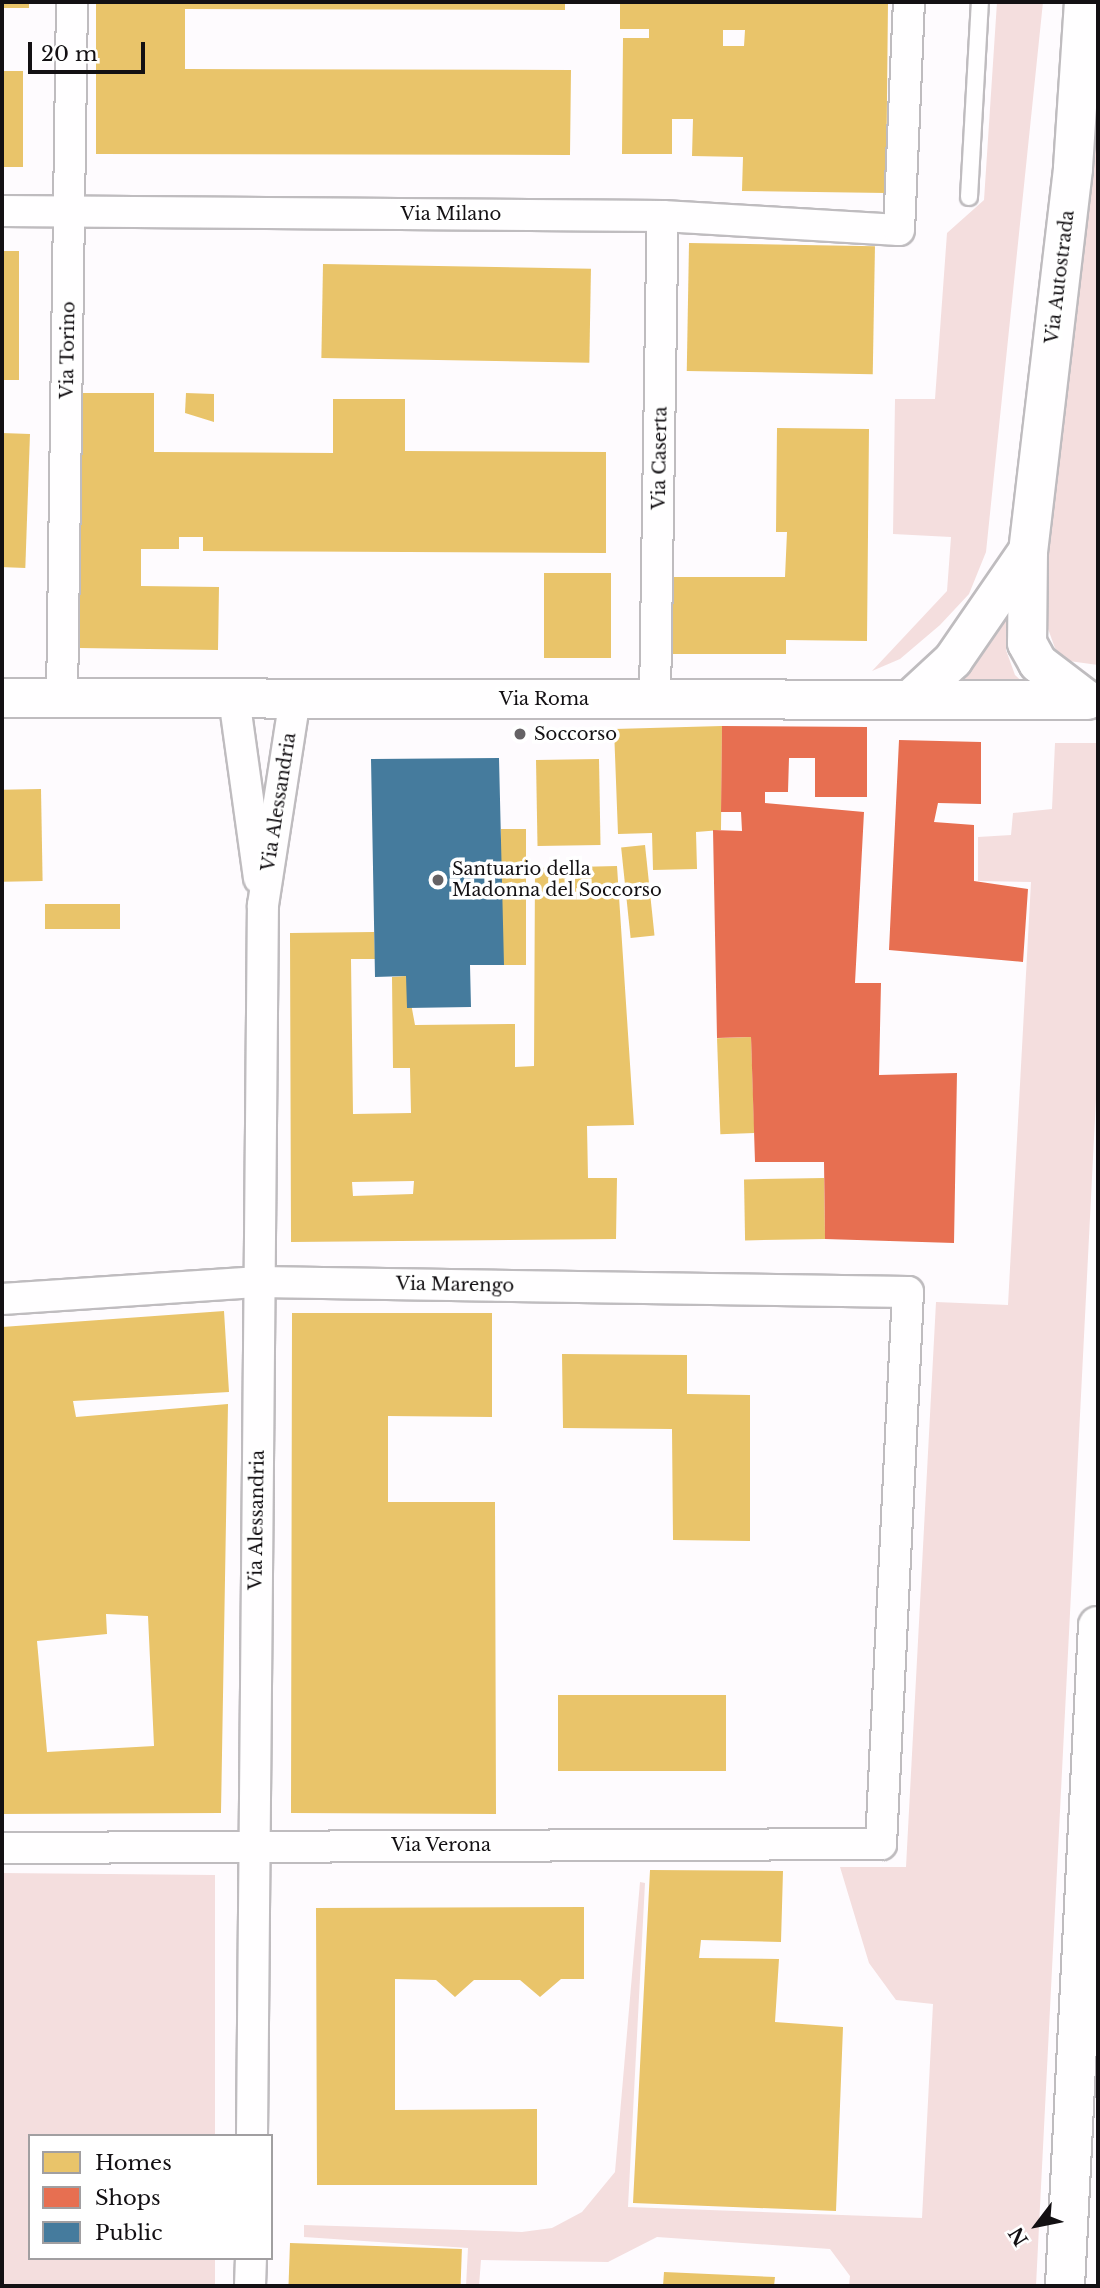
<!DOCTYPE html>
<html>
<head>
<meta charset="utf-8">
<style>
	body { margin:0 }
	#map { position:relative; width:1100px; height:2288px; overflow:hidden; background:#fefbfe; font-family:"Libre Baskerville",serif }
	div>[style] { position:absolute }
	.green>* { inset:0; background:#f4dede }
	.homes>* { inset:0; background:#e9c46a; transform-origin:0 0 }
	.shops>* { inset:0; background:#e76f51 }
	.public>* { inset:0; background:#457b9d }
	.roads { filter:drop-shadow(2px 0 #bfbcbf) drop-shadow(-2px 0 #bfbcbf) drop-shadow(0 2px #bfbcbf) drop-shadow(0 -2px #bfbcbf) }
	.service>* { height:16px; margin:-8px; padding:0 8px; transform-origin:8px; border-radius:8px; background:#fffeff }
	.minor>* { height:30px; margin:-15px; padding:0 15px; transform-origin:15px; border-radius:15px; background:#fffeff }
	.tertiary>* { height:38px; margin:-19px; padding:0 19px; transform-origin:19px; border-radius:19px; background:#fffeff }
	.trunk>* { height:38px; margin:-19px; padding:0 19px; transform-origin:19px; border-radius:19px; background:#fffeff }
	.dots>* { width:19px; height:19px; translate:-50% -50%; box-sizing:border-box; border:4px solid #fff; border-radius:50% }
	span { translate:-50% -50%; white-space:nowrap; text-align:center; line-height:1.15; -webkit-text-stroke:7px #fff; paint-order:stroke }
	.street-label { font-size:18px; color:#131013 }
	.poi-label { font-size:18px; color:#131013 }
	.left { translate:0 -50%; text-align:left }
	.frame { position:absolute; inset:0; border:4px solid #131013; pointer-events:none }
	.legend { position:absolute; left:28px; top:2134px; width:245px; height:126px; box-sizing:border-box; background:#fff; border:2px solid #a19fa1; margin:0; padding:9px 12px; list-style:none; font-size:21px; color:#131013 }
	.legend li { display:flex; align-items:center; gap:14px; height:35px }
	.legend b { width:35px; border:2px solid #a19fa1 }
	.north { position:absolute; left:1002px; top:2190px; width:70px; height:70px; -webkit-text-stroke:5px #fff; paint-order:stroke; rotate:238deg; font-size:19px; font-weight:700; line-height:28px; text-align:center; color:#131013 }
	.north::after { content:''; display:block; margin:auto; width:24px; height:32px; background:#131013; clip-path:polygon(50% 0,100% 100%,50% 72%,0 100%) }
	.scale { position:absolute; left:28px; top:42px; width:117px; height:32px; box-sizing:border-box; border:4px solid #131013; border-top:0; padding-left:9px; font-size:21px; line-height:24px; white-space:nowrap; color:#131013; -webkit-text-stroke:5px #fff; paint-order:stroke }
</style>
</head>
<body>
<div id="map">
	<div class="green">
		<i style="clip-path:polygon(997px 2px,1043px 2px,986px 552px,969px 594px,940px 625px,900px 659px,872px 671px,947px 591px,951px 537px,893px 534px,895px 399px,935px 399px,947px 233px,984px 200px)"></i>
		<i style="clip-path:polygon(1098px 72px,1098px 665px,1069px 661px,1056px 651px,1042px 612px)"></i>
		<i style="clip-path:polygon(1008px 604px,1006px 650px,1015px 675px,1033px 691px,945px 686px)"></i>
		<i style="clip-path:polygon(1055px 743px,1098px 743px,1098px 1059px,1036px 2286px,849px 2286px,850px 2276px,830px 2249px,657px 2237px,608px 2262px,481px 2260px,479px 2286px,466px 2286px,468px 2248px,304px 2237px,304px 2225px,522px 2232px,552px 2228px,582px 2212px,615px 2172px,640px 1882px,645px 1883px,628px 2207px,922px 2218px,933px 2004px,896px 2000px,869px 1963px,840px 1867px,906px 1867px,936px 1302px,1008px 1305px,1031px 882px,978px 881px,978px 837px,1011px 835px,1013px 813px,1052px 809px)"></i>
		<i style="clip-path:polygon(2px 1873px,215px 1875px,215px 2136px,30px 2136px,30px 2258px,215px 2258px,215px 2286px,2px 2286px)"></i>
	</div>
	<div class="homes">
		<i style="left:2px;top:2px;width:27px;height:6px"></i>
		<i style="clip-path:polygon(96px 2px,565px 2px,565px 10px,185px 9px,185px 69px,571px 70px,570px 155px,96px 154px)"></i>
		<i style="clip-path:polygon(evenodd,620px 2px,888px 2px,886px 193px,742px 191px,743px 157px,692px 156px,693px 119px,672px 119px,672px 154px,622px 154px,623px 38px,649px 38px,649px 29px,620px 29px,620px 2px,723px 30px,745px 30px,744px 46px,723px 46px,723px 30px)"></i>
		<i style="left:2px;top:71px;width:21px;height:96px"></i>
		<i style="left:689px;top:243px;width:186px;height:128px;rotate:1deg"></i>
		<i style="left:2px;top:251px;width:17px;height:129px"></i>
		<i style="left:323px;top:264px;width:268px;height:94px;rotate:1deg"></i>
		<i style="clip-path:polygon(80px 393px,154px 393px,154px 452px,333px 453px,333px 399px,405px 399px,405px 451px,606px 452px,606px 553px,203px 551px,203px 537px,179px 537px,179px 549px,141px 549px,141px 586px,219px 587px,218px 650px,79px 648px)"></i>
		<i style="clip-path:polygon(186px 393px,214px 394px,214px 422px,185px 413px)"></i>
		<i style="clip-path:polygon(777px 428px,869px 429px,867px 641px,786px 640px,786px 654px,672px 654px,672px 577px,785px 577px,787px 532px,776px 532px)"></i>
		<i style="left:2px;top:433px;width:28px;height:134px;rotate:2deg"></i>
		<i style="left:544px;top:573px;width:67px;height:85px"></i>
		<i style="clip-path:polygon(722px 726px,721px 830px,696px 832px,697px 869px,653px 870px,652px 833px,618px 834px,614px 729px)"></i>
		<i style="left:599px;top:759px;width:86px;height:63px;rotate:89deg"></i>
		<i style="left:41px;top:789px;width:92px;height:39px;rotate:89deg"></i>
		<i style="left:501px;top:829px;width:25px;height:136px"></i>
		<i style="left:645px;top:845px;width:91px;height:24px;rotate:84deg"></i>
		<i style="clip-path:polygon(evenodd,617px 866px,634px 1125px,587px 1126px,588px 1178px,617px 1178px,616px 1239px,291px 1242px,290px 933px,374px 932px,375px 959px,351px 959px,353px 1114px,411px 1113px,410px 1068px,393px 1068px,392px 977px,406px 976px,415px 1025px,515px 1024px,515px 1067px,534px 1066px,535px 868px,617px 866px,414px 1181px,413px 1194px,353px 1196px,352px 1182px,414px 1181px)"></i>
		<i style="left:120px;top:904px;width:25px;height:75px;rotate:90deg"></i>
		<i style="left:751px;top:1037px;width:96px;height:34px;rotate:88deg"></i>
		<i style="left:824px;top:1178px;width:61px;height:80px;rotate:89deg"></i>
		<i style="clip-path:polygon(evenodd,224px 1311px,229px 1392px,73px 1401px,76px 1417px,228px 1404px,221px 1813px,2px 1814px,2px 1327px,224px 1311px,106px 1614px,148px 1616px,154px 1746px,47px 1752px,37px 1641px,107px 1634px,106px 1614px)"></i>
		<i style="clip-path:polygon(292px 1313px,492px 1313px,492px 1417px,388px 1416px,388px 1502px,495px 1502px,496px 1814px,291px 1813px)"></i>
		<i style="clip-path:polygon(562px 1354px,687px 1355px,687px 1394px,750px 1395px,750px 1541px,673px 1540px,672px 1429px,563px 1428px)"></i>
		<i style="left:558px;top:1695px;width:168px;height:76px"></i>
		<i style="clip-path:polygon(650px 1870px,783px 1871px,781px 1942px,701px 1940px,699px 1958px,779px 1959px,775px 2022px,843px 2027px,836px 2211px,633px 2203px)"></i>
		<i style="clip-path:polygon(584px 1907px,584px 1979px,561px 1979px,540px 1997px,520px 1980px,474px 1980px,455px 1997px,436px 1980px,395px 1979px,395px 2110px,537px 2109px,537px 2185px,317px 2185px,316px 1908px)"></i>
		<i style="left:290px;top:2243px;width:172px;height:43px;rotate:2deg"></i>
		<i style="clip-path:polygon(664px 2272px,775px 2277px,774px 2286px,663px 2286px)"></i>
	</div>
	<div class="shops">
		<i style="clip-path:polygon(722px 726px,867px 727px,867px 797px,815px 797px,815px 758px,789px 758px,788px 792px,765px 792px,765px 803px,864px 812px,855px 983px,881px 983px,879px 1075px,957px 1073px,954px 1243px,825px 1239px,824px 1162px,755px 1162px,751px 1037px,717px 1038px,713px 830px,742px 831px,741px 812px,721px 812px)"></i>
		<i style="clip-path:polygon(899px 740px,981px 742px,981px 804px,938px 803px,934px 822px,974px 825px,974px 881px,1028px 889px,1023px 962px,889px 950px)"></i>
	</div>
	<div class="public">
		<i style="clip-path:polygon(499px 758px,504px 965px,470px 965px,471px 1007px,407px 1008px,406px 976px,375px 977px,371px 759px)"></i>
	</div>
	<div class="roads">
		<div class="service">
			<i style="left:969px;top:197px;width:195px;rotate:-86.8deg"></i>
		</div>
		<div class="minor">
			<i style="left:2px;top:211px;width:661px;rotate:0.43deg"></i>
			<i style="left:663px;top:216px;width:236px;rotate:3.4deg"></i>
			<i style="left:899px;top:230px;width:228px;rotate:-87.5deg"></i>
			<i style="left:62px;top:698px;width:696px;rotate:-89.18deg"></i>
			<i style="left:234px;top:698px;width:182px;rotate:82.1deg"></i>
			<i style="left:655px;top:699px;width:483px;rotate:-89.1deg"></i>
			<i style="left:2px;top:1299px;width:258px;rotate:-3.8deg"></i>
			<i style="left:259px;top:1282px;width:649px;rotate:0.88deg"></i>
			<i style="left:908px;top:1292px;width:553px;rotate:92.8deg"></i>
			<i style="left:881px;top:1844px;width:879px;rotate:179.74deg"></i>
			<i style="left:252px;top:2136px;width:1231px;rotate:-89.49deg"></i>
			<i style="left:263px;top:905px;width:209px;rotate:-81.2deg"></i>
			<i style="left:250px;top:2286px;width:28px;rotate:-88deg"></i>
		</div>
		<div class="tertiary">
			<i style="left:1084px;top:2px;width:167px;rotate:93.8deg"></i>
			<i style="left:1073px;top:169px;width:385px;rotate:96.7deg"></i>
			<i style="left:1028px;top:551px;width:92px;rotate:90.6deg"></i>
			<i style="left:1027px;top:643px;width:23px;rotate:61deg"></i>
			<i style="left:1038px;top:663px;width:61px;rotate:37.1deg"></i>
			<i style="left:2px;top:698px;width:1085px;rotate:0.11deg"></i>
			<i style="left:910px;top:700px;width:59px;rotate:-42.9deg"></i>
			<i style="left:953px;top:660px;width:132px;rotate:-55.5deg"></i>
		</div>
		<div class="trunk">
			<i style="left:1065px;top:2286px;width:661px;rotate:-87.14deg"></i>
		</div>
	</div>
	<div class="dots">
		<i style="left:520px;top:734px;background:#656265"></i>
		<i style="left:438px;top:880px;background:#656265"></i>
	</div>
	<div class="street-label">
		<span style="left:451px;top:214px">Via Milano</span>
		<span style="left:1060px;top:277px;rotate:-83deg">Via Autostrada</span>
		<span style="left:68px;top:350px;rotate:-89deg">Via Torino</span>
		<span style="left:660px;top:458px;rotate:-89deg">Via Caserta</span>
		<span style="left:544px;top:699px">Via Roma</span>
		<span style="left:279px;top:802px;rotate:-81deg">Via Alessandria</span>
		<span style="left:455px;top:1285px;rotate:1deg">Via Marengo</span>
		<span style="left:257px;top:1520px;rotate:-89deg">Via Alessandria</span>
		<span style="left:441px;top:1845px">Via Verona</span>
	</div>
	<div class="poi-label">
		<span class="left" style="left:534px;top:734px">Soccorso</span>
		<span class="left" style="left:452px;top:880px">Santuario della<br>Madonna del Soccorso</span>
	</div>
	<div class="frame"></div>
	<ul class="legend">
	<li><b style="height:19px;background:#e9c46a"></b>Homes</li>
	<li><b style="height:19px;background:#e76f51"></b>Shops</li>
	<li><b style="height:19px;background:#457b9d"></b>Public</li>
	</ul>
	<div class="north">N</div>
	<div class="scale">20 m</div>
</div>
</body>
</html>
